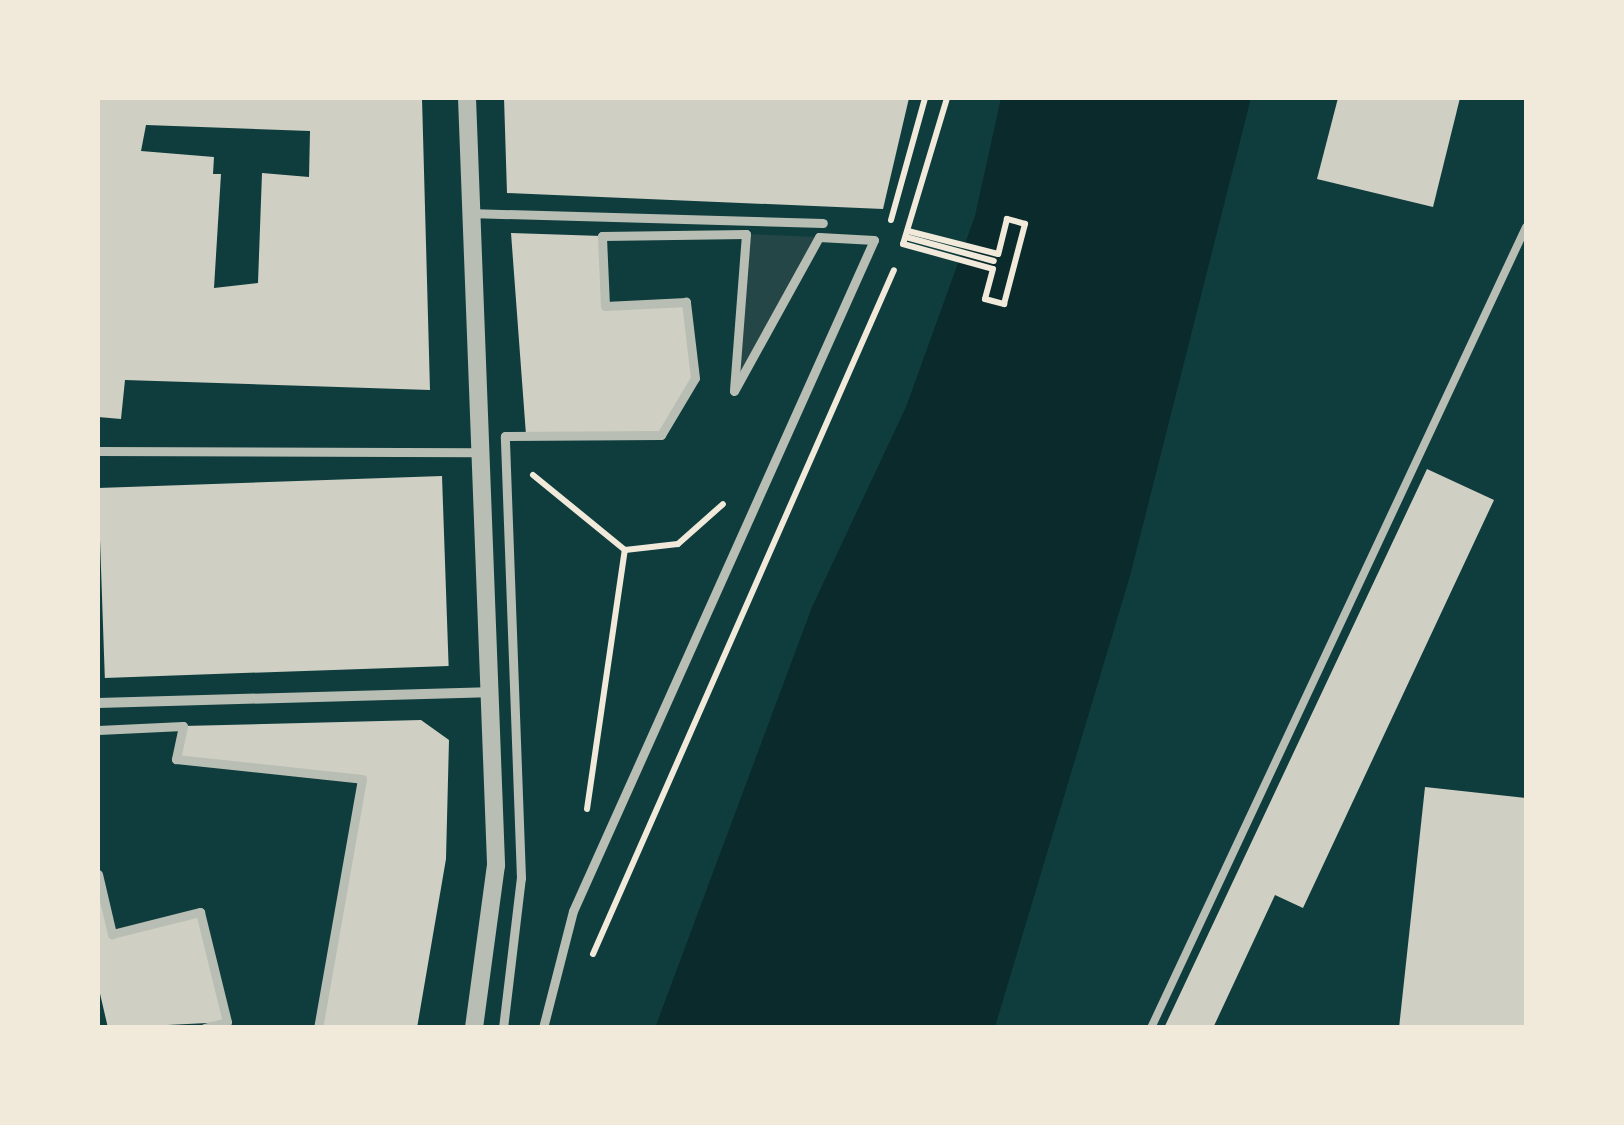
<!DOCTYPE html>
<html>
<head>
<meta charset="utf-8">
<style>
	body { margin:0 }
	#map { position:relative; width:1624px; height:1125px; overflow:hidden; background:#0f3d3e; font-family:Cabin,sans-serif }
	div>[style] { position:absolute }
	.green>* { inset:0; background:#244646 }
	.water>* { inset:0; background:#0a2a2b }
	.building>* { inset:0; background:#cfcfc3; transform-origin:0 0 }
	.path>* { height:6px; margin:-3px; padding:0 3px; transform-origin:3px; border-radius:3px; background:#f1e9da }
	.service>* { height:8px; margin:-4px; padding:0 4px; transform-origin:4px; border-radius:4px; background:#b8beb3 }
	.pedestrian>* { height:9px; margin:-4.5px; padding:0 4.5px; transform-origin:4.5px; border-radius:4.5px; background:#b8beb3 }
	.minor>* { height:10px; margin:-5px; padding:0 5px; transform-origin:5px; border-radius:5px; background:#b8beb3 }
	.tertiary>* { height:18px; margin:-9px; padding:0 9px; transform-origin:9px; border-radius:9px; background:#b8beb3 }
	span { translate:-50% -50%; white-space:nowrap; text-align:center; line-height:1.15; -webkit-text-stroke:9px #f1e9da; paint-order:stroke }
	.frame { position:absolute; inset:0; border:100px solid #f1e9da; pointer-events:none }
</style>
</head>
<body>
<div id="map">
	<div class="green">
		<i style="clip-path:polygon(746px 234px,819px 237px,734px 391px)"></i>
	</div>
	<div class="water">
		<i style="clip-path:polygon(1001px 98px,1251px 98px,1130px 576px,995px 1027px,655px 1028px,812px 607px,906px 407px,975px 216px)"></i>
	</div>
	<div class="building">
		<i style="clip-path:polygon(evenodd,98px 98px,422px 98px,430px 390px,125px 380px,121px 419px,98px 417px,98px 98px,146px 125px,310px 131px,309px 177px,262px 173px,258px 283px,214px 288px,221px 174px,213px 174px,214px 157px,141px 151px,146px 125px)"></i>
		<i style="clip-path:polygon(504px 98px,909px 98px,883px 209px,507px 193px)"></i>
		<i style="clip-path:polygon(1338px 98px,1460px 98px,1433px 207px,1317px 179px)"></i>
		<i style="clip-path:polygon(511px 233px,602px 236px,605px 306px,686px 302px,695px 378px,661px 435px,526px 435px)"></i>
		<i style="clip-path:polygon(1427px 469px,1494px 500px,1303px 908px,1275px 895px,1213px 1028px,1164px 1028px)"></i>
		<i style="left:442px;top:476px;width:190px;height:344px;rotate:88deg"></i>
		<i style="clip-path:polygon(421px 720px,449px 740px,446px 859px,417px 1028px,318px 1028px,362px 779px,176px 759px,183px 726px)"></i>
		<i style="clip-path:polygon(1425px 787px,1526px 798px,1526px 1028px,1399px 1028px)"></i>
		<i style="clip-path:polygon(98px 881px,112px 934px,200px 912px,227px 1022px,108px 1028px,98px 985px)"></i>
	</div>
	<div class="path">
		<i style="left:891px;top:220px;width:127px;rotate:-74.4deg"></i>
		<i style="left:906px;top:237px;width:91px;rotate:15.3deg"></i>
		<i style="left:903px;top:244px;width:152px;rotate:-73.2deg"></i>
		<i style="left:903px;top:244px;width:93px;rotate:15.5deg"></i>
		<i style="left:993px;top:269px;width:31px;rotate:105deg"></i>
		<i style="left:985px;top:299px;width:20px;rotate:15deg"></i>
		<i style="left:1004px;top:304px;width:83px;rotate:-75.3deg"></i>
		<i style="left:1025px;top:224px;width:19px;rotate:-164deg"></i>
		<i style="left:1007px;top:219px;width:36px;rotate:104deg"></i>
		<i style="left:998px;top:254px;width:93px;rotate:-165.7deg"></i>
		<i style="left:533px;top:475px;width:119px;rotate:39.2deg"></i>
		<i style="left:625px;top:550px;width:53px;rotate:-6.5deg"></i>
		<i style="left:678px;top:544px;width:60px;rotate:-41.6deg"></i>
		<i style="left:587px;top:809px;width:262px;rotate:-81.7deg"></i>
		<i style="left:593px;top:954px;width:747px;rotate:-66.25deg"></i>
	</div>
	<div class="service">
		<i style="left:1151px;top:1028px;width:884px;rotate:-64.91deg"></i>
	</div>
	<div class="pedestrian">
		<i style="left:468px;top:213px;width:355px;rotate:1.6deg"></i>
		<i style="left:98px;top:451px;width:377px;rotate:0.2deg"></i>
		<i style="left:98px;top:730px;width:85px;rotate:-2.7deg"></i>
		<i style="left:183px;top:726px;width:34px;rotate:102deg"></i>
		<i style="left:176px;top:759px;width:187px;rotate:6.1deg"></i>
		<i style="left:362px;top:779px;width:253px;rotate:100deg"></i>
		<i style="left:98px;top:874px;width:62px;rotate:76.9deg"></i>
		<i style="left:112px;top:934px;width:91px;rotate:-14deg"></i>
		<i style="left:200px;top:912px;width:113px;rotate:76.2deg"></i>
		<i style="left:227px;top:1022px;width:23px;rotate:165deg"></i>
		<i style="left:503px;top:1028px;width:151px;rotate:-83.2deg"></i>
		<i style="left:521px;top:878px;width:442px;rotate:-92.1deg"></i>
		<i style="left:505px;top:436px;width:156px;rotate:-0.4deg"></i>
		<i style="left:661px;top:435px;width:66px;rotate:-59.2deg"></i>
		<i style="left:695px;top:378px;width:77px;rotate:-96.8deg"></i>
		<i style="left:686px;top:302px;width:81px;rotate:177.2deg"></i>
		<i style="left:605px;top:306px;width:70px;rotate:-92.5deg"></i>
		<i style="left:602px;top:236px;width:144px;rotate:-0.8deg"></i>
		<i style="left:746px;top:234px;width:157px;rotate:94.4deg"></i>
		<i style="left:734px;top:391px;width:176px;rotate:-61.1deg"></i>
		<i style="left:819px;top:237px;width:55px;rotate:3.1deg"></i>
		<i style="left:874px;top:240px;width:735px;rotate:114.16deg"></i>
		<i style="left:573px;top:911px;width:121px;rotate:104.4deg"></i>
	</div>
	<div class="minor">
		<i style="left:98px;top:703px;width:389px;rotate:-1.6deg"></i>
	</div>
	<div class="tertiary">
		<i style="left:467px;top:98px;width:768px;rotate:87.83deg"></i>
		<i style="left:496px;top:865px;width:164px;rotate:97.7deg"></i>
	</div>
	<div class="frame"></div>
</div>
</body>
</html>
